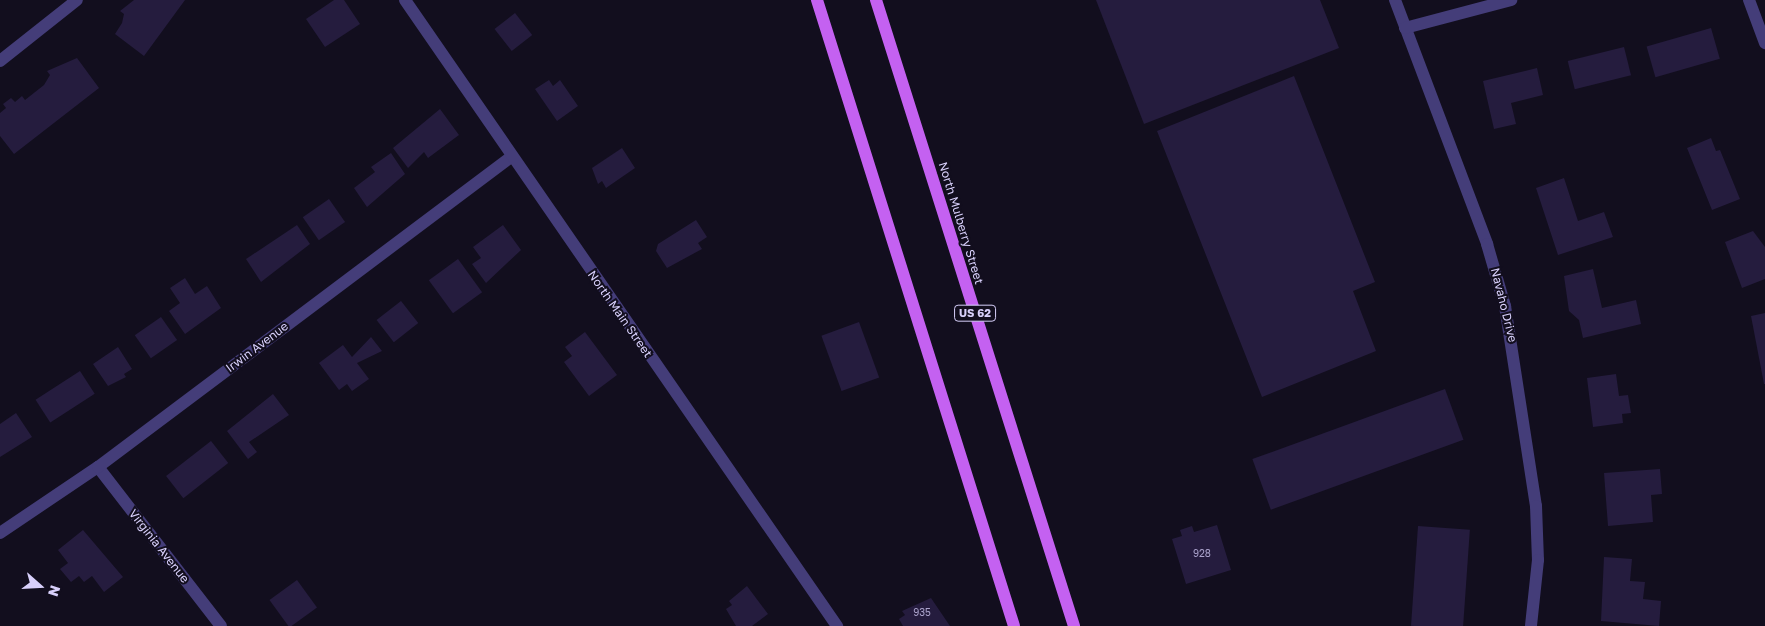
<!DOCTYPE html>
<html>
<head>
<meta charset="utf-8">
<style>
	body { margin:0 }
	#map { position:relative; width:1765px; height:626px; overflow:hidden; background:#120e1e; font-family:"Golos Text",sans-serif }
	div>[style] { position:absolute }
	.building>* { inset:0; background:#251c3e; transform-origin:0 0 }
	.minor>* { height:12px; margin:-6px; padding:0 6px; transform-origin:6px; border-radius:6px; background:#443d79 }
	.tertiary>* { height:12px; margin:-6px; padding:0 6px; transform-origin:6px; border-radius:6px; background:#443d79 }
	.primary>* { height:12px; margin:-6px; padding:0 6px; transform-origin:6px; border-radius:6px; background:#c461f1 }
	span { translate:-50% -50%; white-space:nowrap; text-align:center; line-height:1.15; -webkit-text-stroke:4px #120e1e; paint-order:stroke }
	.number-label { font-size:10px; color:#aba3cc }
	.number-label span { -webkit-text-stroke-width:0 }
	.shield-label span { padding:1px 4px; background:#120e1e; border:1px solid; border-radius:4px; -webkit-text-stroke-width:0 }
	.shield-label { font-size:11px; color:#d8d0fb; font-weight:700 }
	.street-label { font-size:12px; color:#d8d0fb }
	.north { position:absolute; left:15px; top:561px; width:50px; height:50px; -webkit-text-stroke:4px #120e1e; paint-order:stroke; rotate:109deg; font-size:14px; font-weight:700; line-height:20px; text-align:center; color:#d8d0fb }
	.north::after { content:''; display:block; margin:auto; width:18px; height:22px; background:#d8d0fb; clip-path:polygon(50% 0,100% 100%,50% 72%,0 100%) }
</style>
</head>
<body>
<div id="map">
	<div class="building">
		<i style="clip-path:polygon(134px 0,185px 0,144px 56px,115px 34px,122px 23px,124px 14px,120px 11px)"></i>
		<i style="clip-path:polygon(334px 0,344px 0,360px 24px,325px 47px,306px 19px)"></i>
		<i style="clip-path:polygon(1096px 0,1320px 0,1339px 48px,1144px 124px)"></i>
		<i style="left:515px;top:13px;width:28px;height:26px;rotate:52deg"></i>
		<i style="left:1711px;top:28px;width:32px;height:67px;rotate:74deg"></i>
		<i style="left:1624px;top:47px;width:29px;height:58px;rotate:76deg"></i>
		<i style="clip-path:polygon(77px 58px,99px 88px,14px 154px,0 136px,0 113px,6px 108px,3px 104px,11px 98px,15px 102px,22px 96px,25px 100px,44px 85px,50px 75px,47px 71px)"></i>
		<i style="clip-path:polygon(1537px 68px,1543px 95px,1511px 103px,1516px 124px,1494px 129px,1483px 81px)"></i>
		<i style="clip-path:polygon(1294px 76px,1375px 282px,1353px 291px,1376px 351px,1262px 397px,1157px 131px)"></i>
		<i style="clip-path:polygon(549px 80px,553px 86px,560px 80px,578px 106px,557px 121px,535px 89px)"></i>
		<i style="clip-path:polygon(440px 109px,459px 135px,428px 158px,424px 152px,408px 168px,393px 148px)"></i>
		<i style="clip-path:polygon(1711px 138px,1716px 151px,1720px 150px,1740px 199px,1712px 210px,1687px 148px)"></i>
		<i style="clip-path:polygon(622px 148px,635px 168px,606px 188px,602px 181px,598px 184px,592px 168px)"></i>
		<i style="clip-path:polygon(391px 153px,405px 174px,367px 207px,354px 188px,375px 172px,371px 167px)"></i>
		<i style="clip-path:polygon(1564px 178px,1578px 221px,1604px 212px,1613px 237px,1558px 255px,1536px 188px)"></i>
		<i style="left:329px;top:199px;width:28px;height:32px;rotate:55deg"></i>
		<i style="clip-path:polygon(696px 220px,707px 237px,698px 243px,702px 249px,667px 268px,656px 251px,658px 244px)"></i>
		<i style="clip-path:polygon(297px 225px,310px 244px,261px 282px,246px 259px)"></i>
		<i style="clip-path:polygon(503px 225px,521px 250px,486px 283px,472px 264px,481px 258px,473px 247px)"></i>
		<i style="clip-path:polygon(1753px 231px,1765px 247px,1765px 279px,1742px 288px,1725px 242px)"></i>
		<i style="left:458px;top:259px;width:41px;height:36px;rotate:54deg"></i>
		<i style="clip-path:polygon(1593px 269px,1602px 308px,1636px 300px,1641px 324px,1583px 338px,1579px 320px,1569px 311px,1564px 276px)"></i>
		<i style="clip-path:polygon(185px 278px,195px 294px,207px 286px,221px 308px,185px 334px,169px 311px,180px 303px,170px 288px)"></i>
		<i style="left:401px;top:301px;width:28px;height:31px;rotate:52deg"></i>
		<i style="clip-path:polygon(1765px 313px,1765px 384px,1764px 384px,1751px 316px)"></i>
		<i style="left:161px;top:317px;width:28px;height:32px;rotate:55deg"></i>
		<i style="left:859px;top:322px;width:59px;height:40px;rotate:70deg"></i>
		<i style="clip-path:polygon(585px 332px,617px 375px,589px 396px,564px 362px,572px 356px,565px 347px)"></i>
		<i style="clip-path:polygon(371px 337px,382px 351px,357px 363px,369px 379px,352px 391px,347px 384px,339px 390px,319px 363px,343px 345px,352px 357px)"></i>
		<i style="clip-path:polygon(118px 347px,132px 369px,124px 374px,126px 377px,108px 386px,93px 364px)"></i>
		<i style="left:80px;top:371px;width:27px;height:53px;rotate:57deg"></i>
		<i style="clip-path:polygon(1616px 374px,1619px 396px,1628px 395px,1631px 413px,1622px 414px,1623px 423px,1593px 427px,1587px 378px)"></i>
		<i style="left:1445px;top:389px;width:54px;height:205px;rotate:70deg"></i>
		<i style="clip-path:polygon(273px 394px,289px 415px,249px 442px,257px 452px,248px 459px,227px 431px)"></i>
		<i style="clip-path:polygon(16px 413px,32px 437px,0 457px,0 424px)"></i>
		<i style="left:211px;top:441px;width:28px;height:57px;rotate:52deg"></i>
		<i style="clip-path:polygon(1660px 469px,1662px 494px,1651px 495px,1653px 522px,1608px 526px,1604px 473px)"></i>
		<i style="clip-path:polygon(1217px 525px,1231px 570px,1186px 584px,1172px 539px,1182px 536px,1180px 530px,1192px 526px,1194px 532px)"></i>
		<i style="left:1418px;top:526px;width:52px;height:100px;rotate:4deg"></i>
		<i style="clip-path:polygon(83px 530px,123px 577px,104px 592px,92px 576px,84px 582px,79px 576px,71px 582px,60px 569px,68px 563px,58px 550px)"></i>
		<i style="clip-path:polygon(1604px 557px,1632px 559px,1630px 581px,1645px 582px,1643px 599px,1661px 601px,1659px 626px,1601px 621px)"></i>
		<i style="left:297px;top:580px;width:34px;height:34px;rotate:54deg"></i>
		<i style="clip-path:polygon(747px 586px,768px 614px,752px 626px,736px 626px,726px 609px,732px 605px,729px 601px)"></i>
		<i style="clip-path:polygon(931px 598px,950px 626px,903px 626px,899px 619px,905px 615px,902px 611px)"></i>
	</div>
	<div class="minor">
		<i style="left:1395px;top:0;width:261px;rotate:69.3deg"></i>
		<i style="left:1487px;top:244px;width:65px;rotate:73.8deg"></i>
		<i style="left:1505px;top:306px;width:202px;rotate:81.2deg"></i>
		<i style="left:1536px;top:506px;width:54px;rotate:87.9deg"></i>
		<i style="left:1538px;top:560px;width:66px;rotate:96.1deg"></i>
		<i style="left:1749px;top:0;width:46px;rotate:69.6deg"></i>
		<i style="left:1405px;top:28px;width:110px;rotate:-14.8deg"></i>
		<i style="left:0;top:61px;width:98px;rotate:-38.4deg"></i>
		<i style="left:98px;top:467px;width:201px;rotate:52.3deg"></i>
		<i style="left:0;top:533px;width:118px;rotate:-34deg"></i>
		<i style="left:98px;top:467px;width:516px;rotate:-36.89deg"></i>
	</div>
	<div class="tertiary">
		<i style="left:405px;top:0;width:761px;rotate:55.39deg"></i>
	</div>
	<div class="primary">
		<i style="left:817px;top:0;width:656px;rotate:72.53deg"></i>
		<i style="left:876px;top:0;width:657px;rotate:72.45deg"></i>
	</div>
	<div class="number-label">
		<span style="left:1202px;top:554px">928</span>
		<span style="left:922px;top:613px">935</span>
	</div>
	<div class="shield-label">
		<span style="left:975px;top:313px">US 62</span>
	</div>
	<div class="street-label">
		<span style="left:961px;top:223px;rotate:73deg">North Mulberry Street</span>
		<span style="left:1504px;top:305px;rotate:76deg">Navaho Drive</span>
		<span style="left:620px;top:314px;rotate:55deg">North Main Street</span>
		<span style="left:257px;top:347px;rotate:-37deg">Irwin Avenue</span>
		<span style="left:159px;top:546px;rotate:52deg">Virginia Avenue</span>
	</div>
	<div class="north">N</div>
</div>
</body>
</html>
